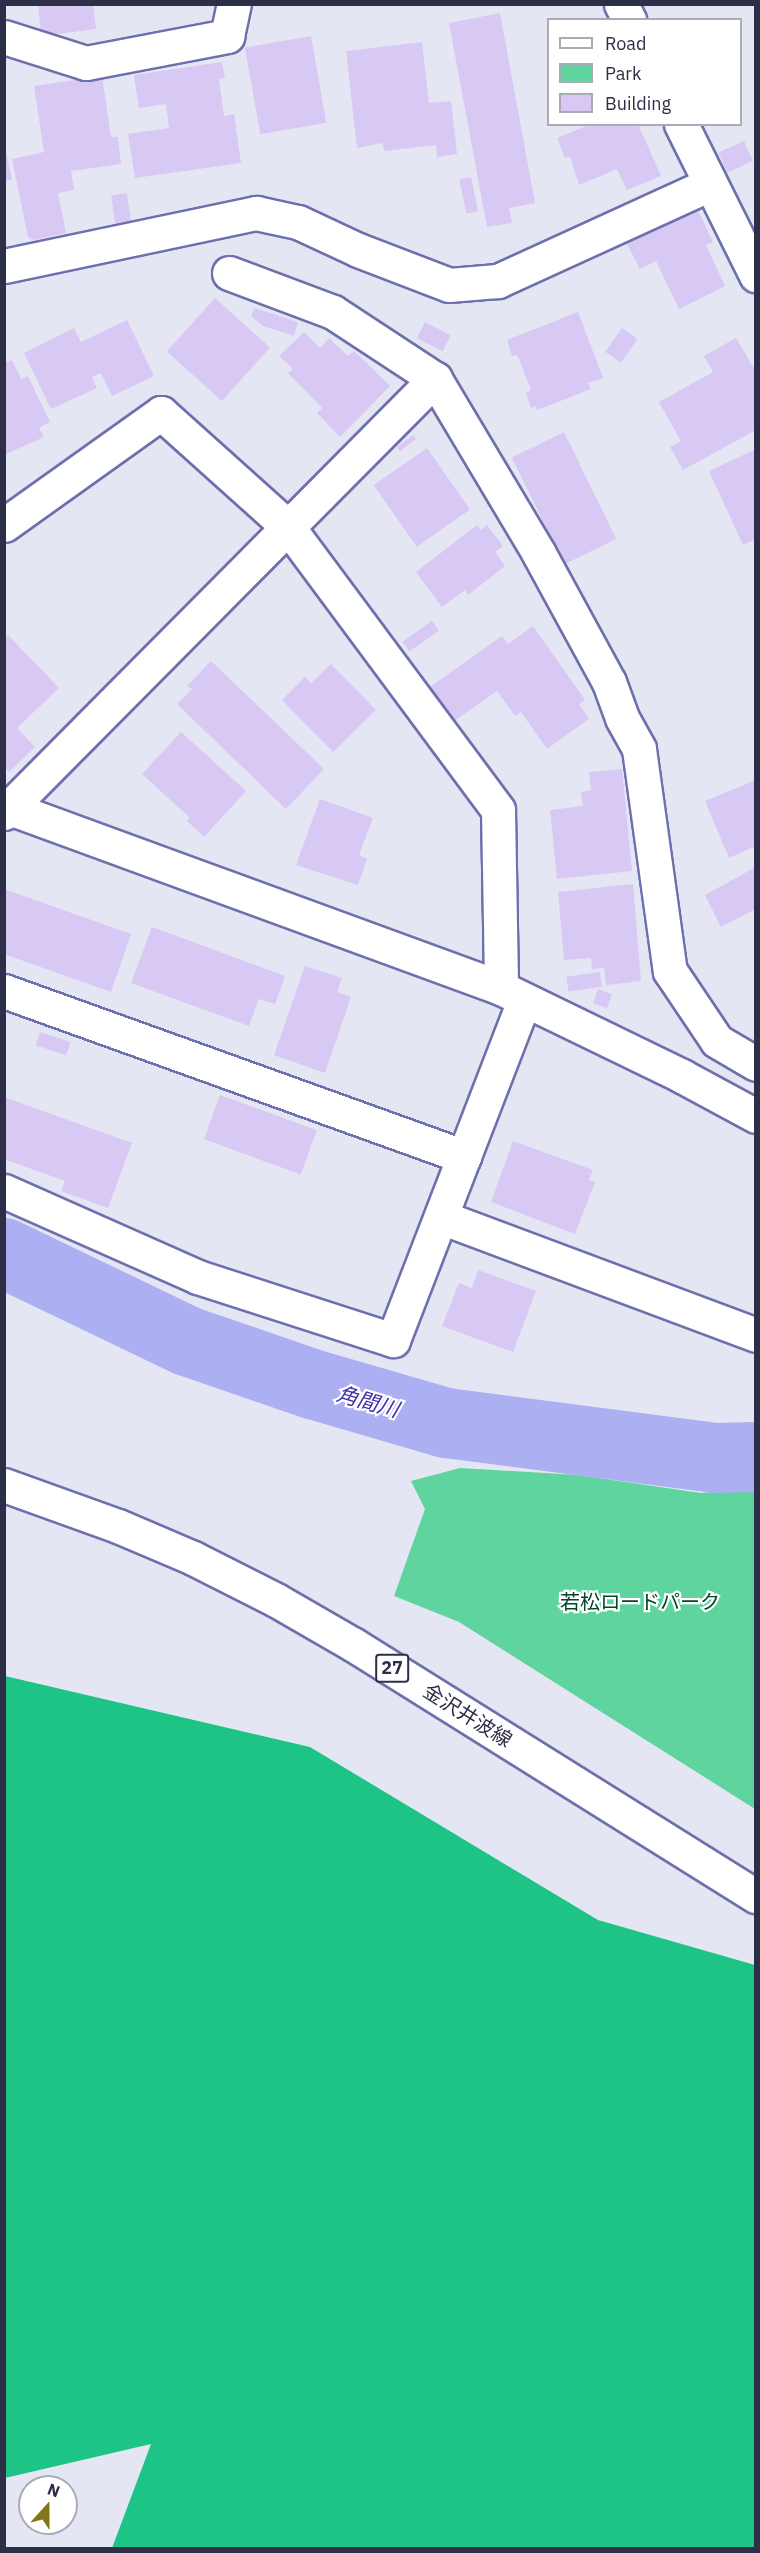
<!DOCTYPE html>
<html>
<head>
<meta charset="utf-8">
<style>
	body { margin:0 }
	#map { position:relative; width:760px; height:2553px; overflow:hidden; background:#e5e6f4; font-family:"IBM Plex Sans","Noto Sans JP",sans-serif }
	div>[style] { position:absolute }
	.green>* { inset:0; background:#5fd49f }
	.forest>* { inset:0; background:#1dc486 }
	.river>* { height:70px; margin:-35px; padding:0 35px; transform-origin:35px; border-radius:35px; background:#acb0f2 }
	.building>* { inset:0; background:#d8c8f4; transform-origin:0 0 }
	.roads { filter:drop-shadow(2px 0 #6e70ad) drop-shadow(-2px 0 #6e70ad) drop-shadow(0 2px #6e70ad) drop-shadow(0 -2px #6e70ad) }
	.minor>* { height:33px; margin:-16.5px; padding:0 16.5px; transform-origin:16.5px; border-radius:16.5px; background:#fff }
	.major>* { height:33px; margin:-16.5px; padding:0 16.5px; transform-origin:16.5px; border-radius:16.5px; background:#fff }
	span { translate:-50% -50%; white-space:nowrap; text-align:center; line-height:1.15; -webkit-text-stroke:4.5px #fff; paint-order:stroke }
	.shield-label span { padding:2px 4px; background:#fff; border:2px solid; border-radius:4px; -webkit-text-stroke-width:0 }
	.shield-label { font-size:18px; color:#2d2e48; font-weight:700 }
	.park-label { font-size:20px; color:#03442c }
	.street-label { font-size:20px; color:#2d2e48 }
	.water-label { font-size:21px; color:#402da8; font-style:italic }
	.frame { position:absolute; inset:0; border:6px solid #2d2e48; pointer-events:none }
	.legend { position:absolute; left:547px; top:18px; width:195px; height:108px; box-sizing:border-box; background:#fff; border:2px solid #ababb6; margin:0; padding:8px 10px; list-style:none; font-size:18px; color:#2d2e48 }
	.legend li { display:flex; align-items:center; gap:12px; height:30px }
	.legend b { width:30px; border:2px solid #ababb6 }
	.north { position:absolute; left:18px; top:2475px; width:60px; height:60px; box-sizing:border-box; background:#fff; border:2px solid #ababb6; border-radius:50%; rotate:21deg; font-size:16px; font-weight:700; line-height:24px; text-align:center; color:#2d2e48 }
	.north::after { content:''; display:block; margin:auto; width:21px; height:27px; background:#827619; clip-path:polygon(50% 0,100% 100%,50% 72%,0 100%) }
</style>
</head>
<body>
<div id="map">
	<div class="green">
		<i style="clip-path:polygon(460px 1468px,578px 1475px,701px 1493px,755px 1488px,755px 1809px,459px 1622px,394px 1596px,425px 1509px,411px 1481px)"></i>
	</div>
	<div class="forest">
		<i style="clip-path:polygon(5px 1676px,310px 1747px,598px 1920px,755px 1965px,755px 2548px,112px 2548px,151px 2444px,5px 2478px)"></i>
	</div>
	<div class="river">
		<i style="left:4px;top:1253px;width:203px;rotate:25.7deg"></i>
		<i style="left:187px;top:1341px;width:132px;rotate:19deg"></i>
		<i style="left:312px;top:1384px;width:140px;rotate:16.2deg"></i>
		<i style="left:446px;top:1423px;width:272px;rotate:7.4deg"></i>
		<i style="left:716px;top:1458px;width:40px;rotate:-1.4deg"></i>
	</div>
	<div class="building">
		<i style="clip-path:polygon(38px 4px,93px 4px,96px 29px,41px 36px)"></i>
		<i style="clip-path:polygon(500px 13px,535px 203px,509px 208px,512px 223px,487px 227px,449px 23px)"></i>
		<i style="left:311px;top:36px;width:88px;height:67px;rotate:80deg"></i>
		<i style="clip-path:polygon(422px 42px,429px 103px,451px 101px,457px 154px,437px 157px,436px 145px,384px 151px,383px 143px,357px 148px,346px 51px)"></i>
		<i style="clip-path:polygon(222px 62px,225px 78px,219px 79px,224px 116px,234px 114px,241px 163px,135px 178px,128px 134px,169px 128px,166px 104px,139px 108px,134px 75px)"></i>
		<i style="clip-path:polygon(102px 76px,111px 137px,118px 137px,121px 164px,71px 171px,74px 190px,58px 193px,66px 233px,34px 240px,28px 237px,12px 159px,44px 152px,34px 86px)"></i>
		<i style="clip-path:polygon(591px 124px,638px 124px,661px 176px,627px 190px,617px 169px,579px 185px,570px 157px,565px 158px,557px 138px)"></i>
		<i style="clip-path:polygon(4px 141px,12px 180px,4px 181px)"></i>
		<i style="left:744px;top:141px;width:22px;height:28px;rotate:66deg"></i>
		<i style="left:471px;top:177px;width:35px;height:12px;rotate:78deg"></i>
		<i style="left:127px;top:193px;width:28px;height:16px;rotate:82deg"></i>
		<i style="clip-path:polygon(697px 208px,713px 242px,706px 245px,725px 286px,679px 309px,656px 261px,640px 269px,626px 242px)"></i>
		<i style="left:215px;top:298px;width:74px;height:72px;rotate:42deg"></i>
		<i style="clip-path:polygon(255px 308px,298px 322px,294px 336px,263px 326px,251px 316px)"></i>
		<i style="clip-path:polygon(578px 312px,603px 378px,588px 383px,591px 389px,537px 410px,536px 406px,531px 408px,526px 393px,531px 390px,517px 355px,512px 356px,507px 340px)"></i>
		<i style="clip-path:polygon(127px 320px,154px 376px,112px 396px,101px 373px,92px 377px,97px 388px,51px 409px,24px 353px,74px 328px,81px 342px)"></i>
		<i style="left:425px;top:322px;width:29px;height:18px;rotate:27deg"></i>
		<i style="left:622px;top:328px;width:19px;height:29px;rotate:35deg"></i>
		<i style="clip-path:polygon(304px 332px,320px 348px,329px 338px,348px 356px,354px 351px,390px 386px,340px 437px,317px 413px,322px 408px,288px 373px,293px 369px,279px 356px)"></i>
		<i style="clip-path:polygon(736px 338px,756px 372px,756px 430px,683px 470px,670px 447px,681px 441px,659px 402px,713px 372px,704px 356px)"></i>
		<i style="clip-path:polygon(12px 360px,21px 379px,28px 376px,50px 422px,39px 428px,44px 437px,4px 455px,4px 363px)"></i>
		<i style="left:564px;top:432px;width:119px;height:58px;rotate:64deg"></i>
		<i style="left:413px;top:435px;width:5px;height:20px;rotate:53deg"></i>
		<i style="left:427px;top:448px;width:75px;height:65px;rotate:55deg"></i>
		<i style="clip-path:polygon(756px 449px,756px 539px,743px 545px,709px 471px)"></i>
		<i style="clip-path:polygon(477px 525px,481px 530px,487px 525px,503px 546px,495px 552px,505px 566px,468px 595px,465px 590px,442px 607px,416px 572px)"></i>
		<i style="left:432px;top:621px;width:12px;height:36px;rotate:55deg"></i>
		<i style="clip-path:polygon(533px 626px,585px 700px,579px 704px,589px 719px,547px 749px,521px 712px,515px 716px,497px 691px,454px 721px,430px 687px,502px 636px,508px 644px)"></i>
		<i style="clip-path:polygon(8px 635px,59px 688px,17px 728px,35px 747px,9px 772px,4px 767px,4px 639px)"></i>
		<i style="clip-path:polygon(211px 661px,324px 769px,286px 809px,177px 704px,192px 689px,187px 686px)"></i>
		<i style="clip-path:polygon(331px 664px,376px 710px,333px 752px,282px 700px,305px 677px,311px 683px)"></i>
		<i style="clip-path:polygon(181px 732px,246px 791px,204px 837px,187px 821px,190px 818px,142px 774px)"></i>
		<i style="clip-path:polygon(622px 769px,632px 871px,557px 879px,550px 810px,583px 806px,581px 792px,591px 790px,589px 772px)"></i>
		<i style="clip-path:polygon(756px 780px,756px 846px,729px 858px,705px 801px)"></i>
		<i style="clip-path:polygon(320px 799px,373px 818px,359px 855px,367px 859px,358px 885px,296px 865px)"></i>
		<i style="clip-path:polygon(756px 867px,756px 909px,721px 927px,705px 895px)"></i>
		<i style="clip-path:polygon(633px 884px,641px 981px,606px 985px,604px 968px,592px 969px,591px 958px,564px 960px,558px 892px)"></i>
		<i style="clip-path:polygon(4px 889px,131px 934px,111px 992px,4px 954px)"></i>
		<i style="clip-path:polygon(152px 927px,285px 976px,275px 1004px,259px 999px,249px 1026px,131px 983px)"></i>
		<i style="clip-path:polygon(305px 966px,342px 978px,337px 992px,351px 997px,325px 1073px,274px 1055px)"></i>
		<i style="left:600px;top:972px;width:15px;height:34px;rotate:82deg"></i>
		<i style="left:598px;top:989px;width:15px;height:15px;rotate:20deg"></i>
		<i style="left:40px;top:1032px;width:32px;height:14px;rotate:18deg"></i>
		<i style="left:220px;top:1095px;width:103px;height:47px;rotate:20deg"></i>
		<i style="clip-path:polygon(4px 1097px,132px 1143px,108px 1208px,61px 1191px,65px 1181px,4px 1159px)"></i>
		<i style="clip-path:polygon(513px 1141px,593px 1170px,589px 1180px,595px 1182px,575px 1234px,491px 1202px)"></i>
		<i style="clip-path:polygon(478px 1270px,536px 1291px,513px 1352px,442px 1326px,459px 1283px,472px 1288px)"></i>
	</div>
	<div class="roads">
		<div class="minor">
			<i style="left:621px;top:4px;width:18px;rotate:63deg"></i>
			<i style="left:4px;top:37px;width:86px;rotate:17.6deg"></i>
			<i style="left:86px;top:63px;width:144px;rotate:-10.8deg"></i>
			<i style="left:227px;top:36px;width:33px;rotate:-78deg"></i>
			<i style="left:681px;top:124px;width:169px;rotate:63.6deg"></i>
			<i style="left:4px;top:266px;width:258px;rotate:-11.9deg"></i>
			<i style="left:256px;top:213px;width:43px;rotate:12.1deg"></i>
			<i style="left:298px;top:222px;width:66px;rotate:25deg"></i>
			<i style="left:358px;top:250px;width:97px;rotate:21deg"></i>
			<i style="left:449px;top:285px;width:49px;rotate:-4.7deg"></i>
			<i style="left:498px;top:281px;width:233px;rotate:-24.6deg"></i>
			<i style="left:229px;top:273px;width:111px;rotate:20.6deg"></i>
			<i style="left:333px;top:312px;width:122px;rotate:33.3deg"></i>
			<i style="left:435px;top:379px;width:201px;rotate:59.2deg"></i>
			<i style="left:538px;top:552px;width:148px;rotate:61.4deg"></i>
			<i style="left:609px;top:682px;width:38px;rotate:70deg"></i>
			<i style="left:622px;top:718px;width:35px;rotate:61deg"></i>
			<i style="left:639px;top:749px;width:224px;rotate:82.1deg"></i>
			<i style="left:670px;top:971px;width:84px;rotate:56.1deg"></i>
			<i style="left:717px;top:1041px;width:45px;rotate:30.5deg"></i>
			<i style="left:4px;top:525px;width:193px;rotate:-35.5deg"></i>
			<i style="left:161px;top:413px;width:171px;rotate:41.9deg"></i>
			<i style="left:288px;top:527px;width:352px;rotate:53.4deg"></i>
			<i style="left:498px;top:810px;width:178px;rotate:89deg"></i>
			<i style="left:4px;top:806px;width:529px;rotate:20.11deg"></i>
			<i style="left:501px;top:988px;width:201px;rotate:25.9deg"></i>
			<i style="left:682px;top:1076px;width:84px;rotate:28.4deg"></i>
			<i style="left:4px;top:813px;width:612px;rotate:-45.2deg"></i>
			<i style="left:4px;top:991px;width:489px;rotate:19.8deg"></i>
			<i style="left:4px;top:1191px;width:212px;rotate:23.9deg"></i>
			<i style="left:198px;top:1277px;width:205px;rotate:17.9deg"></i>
			<i style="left:393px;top:1340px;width:363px;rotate:-68.9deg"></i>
			<i style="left:441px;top:1217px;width:336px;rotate:20.5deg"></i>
		</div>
		<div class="major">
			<i style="left:4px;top:1485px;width:121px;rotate:19.8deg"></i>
			<i style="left:118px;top:1526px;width:82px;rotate:23.1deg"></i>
			<i style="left:193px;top:1558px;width:93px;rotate:26.8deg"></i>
			<i style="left:276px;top:1600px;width:90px;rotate:30deg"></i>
			<i style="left:354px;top:1645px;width:474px;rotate:32deg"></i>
		</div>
	</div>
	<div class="shield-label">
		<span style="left:392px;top:1668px">27</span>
	</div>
	<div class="park-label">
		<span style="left:640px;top:1601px">若松ロードパーク</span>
	</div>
	<div class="street-label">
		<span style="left:468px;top:1715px;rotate:32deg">金沢井波線</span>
	</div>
	<div class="water-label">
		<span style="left:368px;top:1401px;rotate:16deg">角間川</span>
	</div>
	<div class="frame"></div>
	<ul class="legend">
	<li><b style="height:8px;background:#fff"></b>Road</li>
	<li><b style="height:16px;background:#5fd49f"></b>Park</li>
	<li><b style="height:16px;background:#d8c8f4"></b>Building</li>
	</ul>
	<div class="north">N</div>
</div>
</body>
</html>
